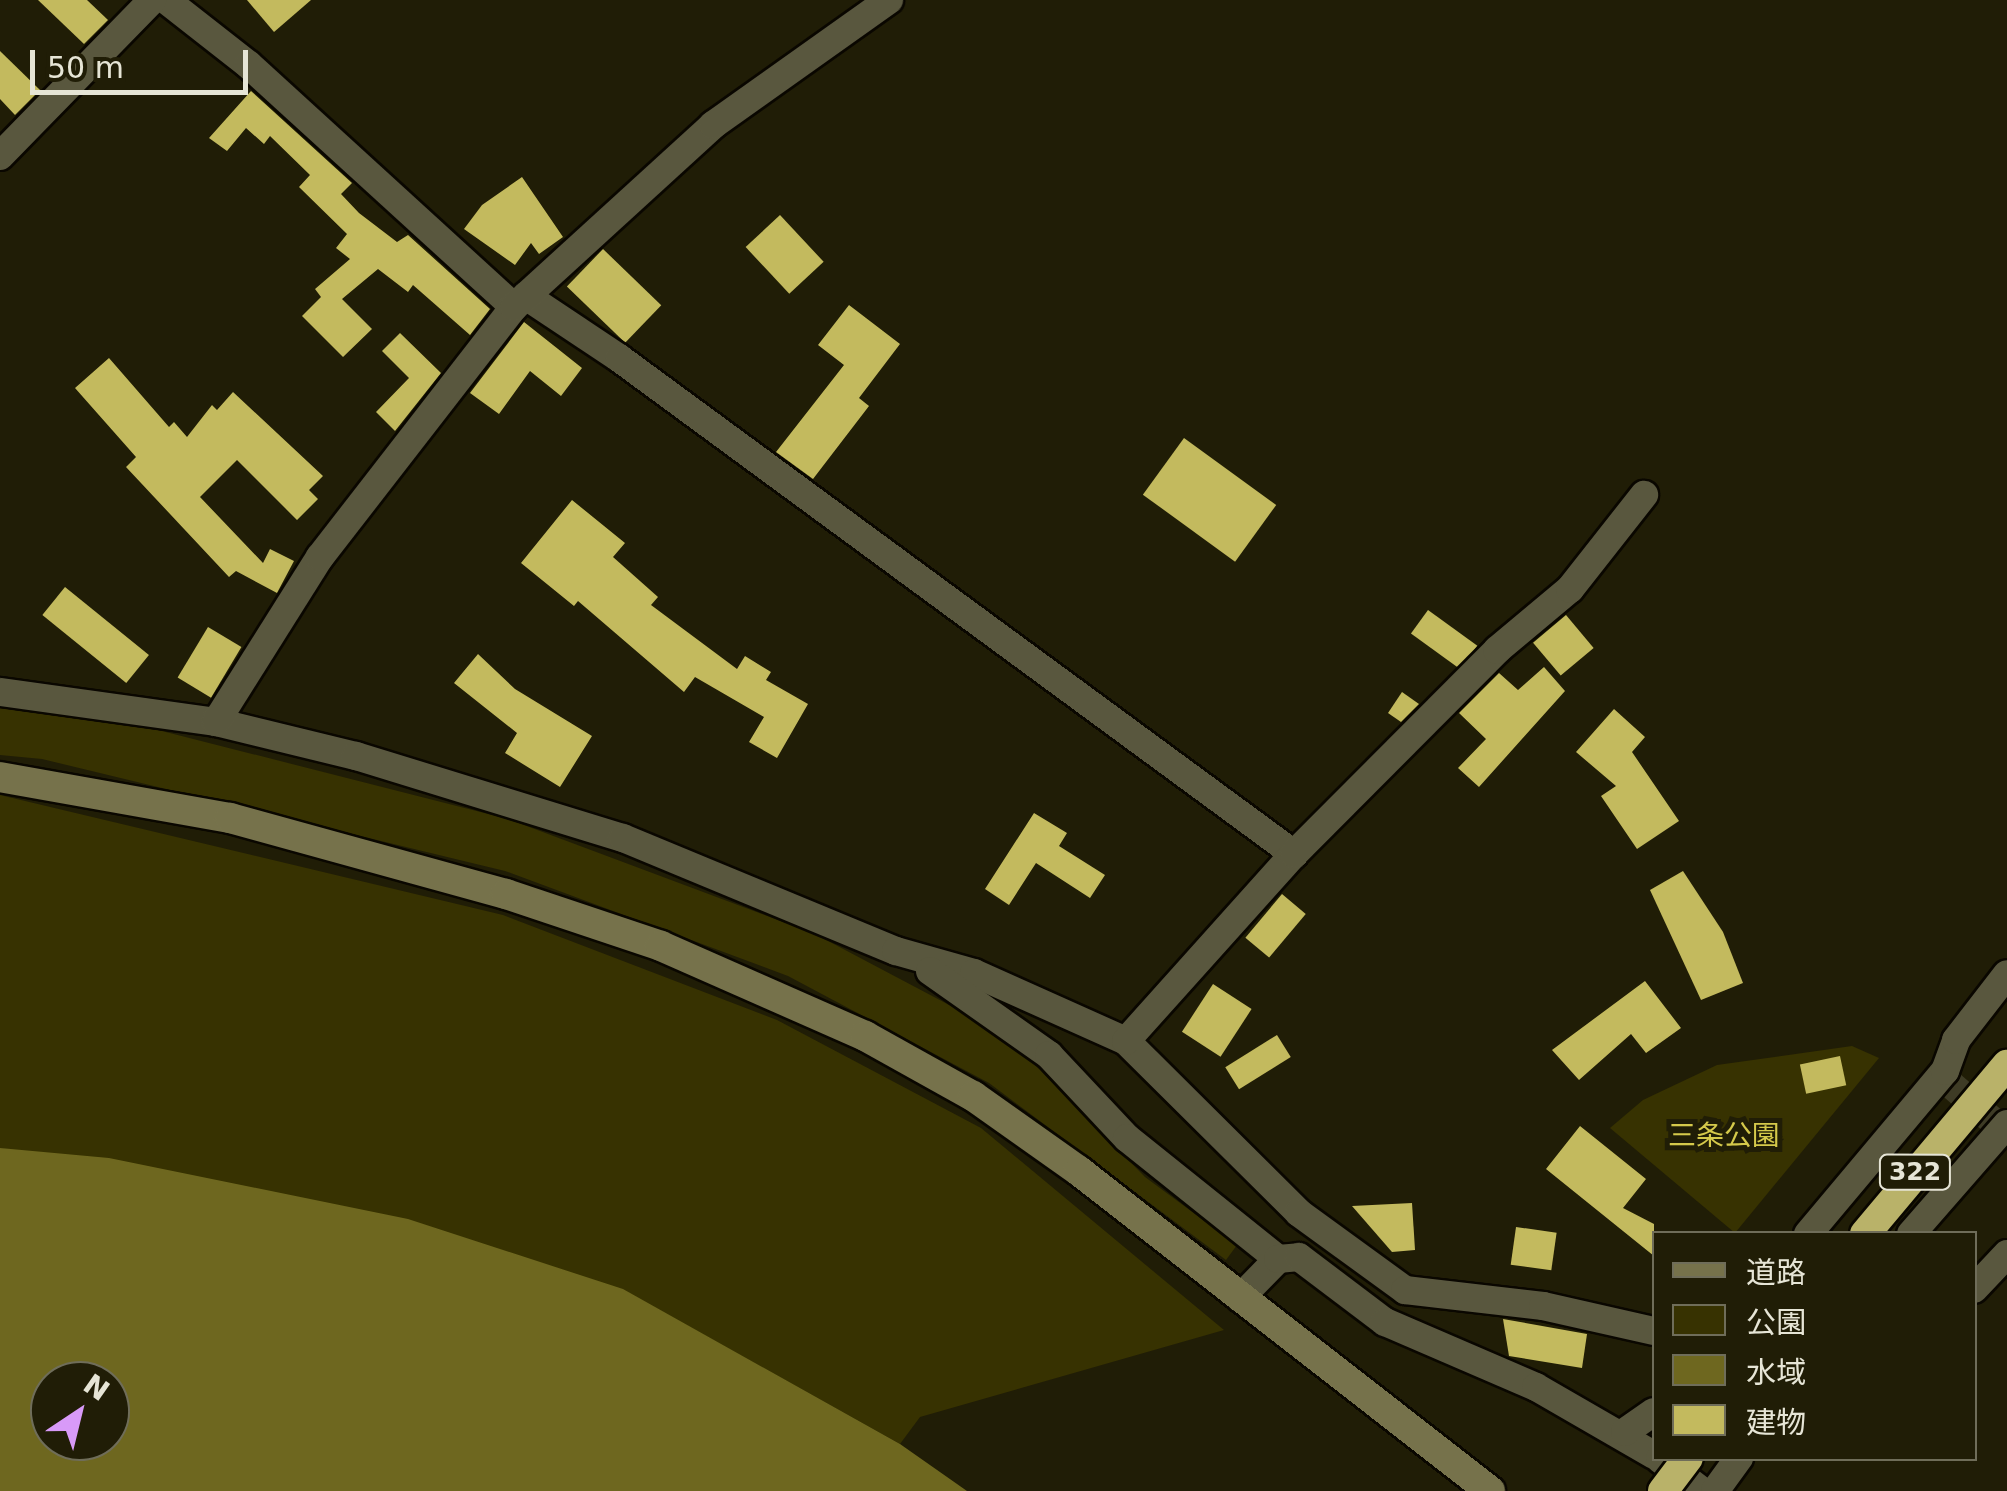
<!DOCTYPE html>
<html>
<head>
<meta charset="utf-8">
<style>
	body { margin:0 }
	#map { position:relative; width:2007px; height:1491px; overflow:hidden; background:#201d06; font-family:"DejaVu Sans","Noto Sans JP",sans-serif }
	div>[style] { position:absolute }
	.green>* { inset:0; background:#373201 }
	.water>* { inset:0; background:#6e671f }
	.building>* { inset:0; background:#c3ba5e; transform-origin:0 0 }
	.street-tunnel>* { height:28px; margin-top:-14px; transform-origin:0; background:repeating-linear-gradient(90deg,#3e3b25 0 28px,transparent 0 42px) }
	.roads { filter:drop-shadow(2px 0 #0a0700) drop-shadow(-2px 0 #0a0700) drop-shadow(0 2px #0a0700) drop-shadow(0 -2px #0a0700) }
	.street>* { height:28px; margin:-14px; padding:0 14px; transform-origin:14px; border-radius:14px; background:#59573e }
	.secondary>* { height:30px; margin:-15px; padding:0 15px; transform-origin:15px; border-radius:15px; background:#76724b }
	.highway>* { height:30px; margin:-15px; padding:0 15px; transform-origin:15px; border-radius:15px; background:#b9b269 }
	.bridges { filter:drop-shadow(2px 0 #0a0700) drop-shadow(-2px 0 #0a0700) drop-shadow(0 2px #0a0700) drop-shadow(0 -2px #0a0700) }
	.highway-bridge>* { height:30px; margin:-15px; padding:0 15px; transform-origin:15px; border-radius:15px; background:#b9b269 }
	span { translate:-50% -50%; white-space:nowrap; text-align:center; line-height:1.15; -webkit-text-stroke:10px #201d06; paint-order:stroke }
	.shield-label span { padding:2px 8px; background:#201d06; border:2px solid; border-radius:8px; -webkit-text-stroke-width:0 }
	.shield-label { font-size:25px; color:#e6e5d6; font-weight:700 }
	.park-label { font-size:28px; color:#d5c94b }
	.legend { position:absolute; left:1652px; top:1231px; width:325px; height:230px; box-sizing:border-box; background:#201d06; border:2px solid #6f6d59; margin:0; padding:12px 18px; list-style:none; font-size:30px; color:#e6e5d6 }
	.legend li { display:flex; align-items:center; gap:20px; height:50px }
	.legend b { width:50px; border:2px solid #6f6d59 }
	.north { position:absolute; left:30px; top:1361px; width:100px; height:100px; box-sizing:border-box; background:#201d06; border:2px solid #6f6d59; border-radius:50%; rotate:35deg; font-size:28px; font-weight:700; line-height:40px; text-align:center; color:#e6e5d6 }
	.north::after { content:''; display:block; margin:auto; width:35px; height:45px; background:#d89af8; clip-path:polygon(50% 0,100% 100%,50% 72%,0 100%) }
	.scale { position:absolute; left:30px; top:50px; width:218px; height:45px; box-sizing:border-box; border:5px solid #e6e5d6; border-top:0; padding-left:12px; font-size:30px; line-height:35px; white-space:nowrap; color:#e6e5d6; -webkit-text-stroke:8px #201d06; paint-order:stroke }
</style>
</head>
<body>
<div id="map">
	<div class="green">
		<i style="clip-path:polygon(0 698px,60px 705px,508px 819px,813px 933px,1006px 1035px,1145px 1177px,1237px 1245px,1226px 1260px,989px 1083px,788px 976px,505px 871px,42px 759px,0 755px)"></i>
		<i style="clip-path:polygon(0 795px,503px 915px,777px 1020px,981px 1128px,1224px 1330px,920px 1417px,900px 1444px,622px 1289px,0 1148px)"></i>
		<i style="clip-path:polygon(1852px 1046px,1879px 1058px,1735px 1233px,1610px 1128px,1643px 1100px,1717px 1065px)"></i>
	</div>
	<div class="water">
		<i style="clip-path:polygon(evenodd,0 1148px,109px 1158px,408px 1219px,623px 1289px,900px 1444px,967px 1491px,0 1491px,0 1148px,50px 1381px,110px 1381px,110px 1441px,50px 1441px,50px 1381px)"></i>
	</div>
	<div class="building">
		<i style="clip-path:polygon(38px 0,87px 0,108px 20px,84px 44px)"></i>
		<i style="clip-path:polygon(247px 0,311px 0,274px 32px)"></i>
		<i style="clip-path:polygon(0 51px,40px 90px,15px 115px,0 99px)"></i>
		<i style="clip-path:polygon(251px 91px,352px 183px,341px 194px,359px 213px,397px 242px,408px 235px,490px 309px,470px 335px,413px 285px,408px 292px,378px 269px,342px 299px,372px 329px,343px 357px,302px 316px,321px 297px,315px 289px,350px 259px,336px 248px,347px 234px,299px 187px,310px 175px,270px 136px,264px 144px,246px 128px,227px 151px,209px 138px)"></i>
		<i style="clip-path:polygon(522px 177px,563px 237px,539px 254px,531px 243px,515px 265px,464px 229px,482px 205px)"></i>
		<i style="left:780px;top:215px;width:64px;height:47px;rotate:47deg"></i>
		<i style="left:603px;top:249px;width:81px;height:52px;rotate:44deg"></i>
		<i style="clip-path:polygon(849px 305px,900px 344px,859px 398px,869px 406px,813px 479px,776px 452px,844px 365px,818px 345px)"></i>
		<i style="clip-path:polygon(524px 322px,582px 368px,561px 396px,530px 371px,499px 414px,470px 393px)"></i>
		<i style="clip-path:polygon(400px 333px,441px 373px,395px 431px,376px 412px,409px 378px,382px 351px)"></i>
		<i style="clip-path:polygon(109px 358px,169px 427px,174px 422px,187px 437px,212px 405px,217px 410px,233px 392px,323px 476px,309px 490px,318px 499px,297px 520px,237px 460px,200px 497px,263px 563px,270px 549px,294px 561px,277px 593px,236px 571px,229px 577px,126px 467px,136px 457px,75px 388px)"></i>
		<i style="left:1184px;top:438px;width:114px;height:70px;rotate:36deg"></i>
		<i style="clip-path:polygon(572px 500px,625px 543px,613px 557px,658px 597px,651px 605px,737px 669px,745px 656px,771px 672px,766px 680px,808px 704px,777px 758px,749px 742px,764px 717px,695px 677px,684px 692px,578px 601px,574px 606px,521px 563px)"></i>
		<i style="left:65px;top:587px;width:108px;height:36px;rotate:39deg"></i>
		<i style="left:1428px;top:610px;width:61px;height:29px;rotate:36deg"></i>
		<i style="left:1566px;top:615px;width:43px;height:43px;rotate:50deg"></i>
		<i style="left:208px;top:627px;width:39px;height:59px;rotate:31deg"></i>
		<i style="clip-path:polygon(478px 654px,515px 689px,592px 736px,560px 787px,505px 753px,517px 733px,454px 683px)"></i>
		<i style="clip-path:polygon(1544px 667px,1565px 691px,1479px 787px,1458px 768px,1486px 739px,1459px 713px,1499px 673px,1518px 690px)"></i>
		<i style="clip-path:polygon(1402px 692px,1419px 704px,1401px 722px,1388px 713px)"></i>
		<i style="clip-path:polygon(1614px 709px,1645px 737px,1632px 752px,1679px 821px,1637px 849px,1601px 796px,1616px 786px,1576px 752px)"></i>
		<i style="clip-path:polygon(1034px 813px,1067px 833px,1059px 846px,1105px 875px,1090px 898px,1036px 863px,1009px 905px,985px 889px)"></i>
		<i style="clip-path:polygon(1683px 871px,1723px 932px,1743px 983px,1701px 1000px,1650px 890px)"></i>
		<i style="left:1282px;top:894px;width:31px;height:57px;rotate:40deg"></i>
		<i style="clip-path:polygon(1645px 981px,1681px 1028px,1646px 1053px,1631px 1034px,1579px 1080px,1552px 1050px)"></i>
		<i style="left:1213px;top:984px;width:46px;height:57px;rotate:33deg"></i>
		<i style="left:1277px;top:1035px;width:26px;height:61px;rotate:58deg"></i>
		<i style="left:1840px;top:1056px;width:30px;height:41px;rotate:78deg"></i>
		<i style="clip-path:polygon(1580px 1126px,1646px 1179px,1623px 1208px,1654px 1224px,1654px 1256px,1546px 1169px)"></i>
		<i style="clip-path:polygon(1412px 1203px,1415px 1250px,1392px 1252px,1352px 1206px)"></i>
		<i style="left:1516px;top:1227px;width:41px;height:38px;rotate:8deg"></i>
		<i style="clip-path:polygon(1503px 1319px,1587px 1334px,1582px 1368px,1509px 1356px)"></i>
	</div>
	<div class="street-tunnel">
		<i style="left:1941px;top:1076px;width:81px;rotate:41deg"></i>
	</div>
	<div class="roads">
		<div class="street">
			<i style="left:166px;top:0;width:105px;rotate:38.1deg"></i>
			<i style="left:249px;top:65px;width:359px;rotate:42.4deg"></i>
			<i style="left:0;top:156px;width:218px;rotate:-45.7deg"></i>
			<i style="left:526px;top:296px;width:112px;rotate:33.7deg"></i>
			<i style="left:619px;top:358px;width:838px;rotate:36.31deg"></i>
			<i style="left:0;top:692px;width:218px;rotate:7.9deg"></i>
			<i style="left:216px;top:722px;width:144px;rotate:13.7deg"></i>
			<i style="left:356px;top:756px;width:279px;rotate:17.1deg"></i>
			<i style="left:623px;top:838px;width:295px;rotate:22.5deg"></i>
			<i style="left:896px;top:951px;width:81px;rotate:15.8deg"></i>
			<i style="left:974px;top:973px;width:167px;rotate:24.1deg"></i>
			<i style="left:1126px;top:1041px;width:244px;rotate:44.8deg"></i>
			<i style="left:1299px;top:1213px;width:131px;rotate:36deg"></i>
			<i style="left:1405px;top:1290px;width:139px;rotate:6.6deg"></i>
			<i style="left:1543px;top:1306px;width:114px;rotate:12.7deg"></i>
			<i style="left:216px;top:722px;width:195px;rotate:-57.8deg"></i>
			<i style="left:320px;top:557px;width:316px;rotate:-52.2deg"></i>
			<i style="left:514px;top:307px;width:270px;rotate:-42.4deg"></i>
			<i style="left:713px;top:125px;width:216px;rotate:-35.4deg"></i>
			<i style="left:930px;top:971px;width:146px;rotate:35.2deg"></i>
			<i style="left:1049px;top:1055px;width:114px;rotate:46.8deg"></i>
			<i style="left:1127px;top:1138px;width:193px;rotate:38.7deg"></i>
			<i style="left:1126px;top:1041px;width:251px;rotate:-48.1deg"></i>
			<i style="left:1294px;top:854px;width:288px;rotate:-45.1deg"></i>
			<i style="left:1497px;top:650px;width:95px;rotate:-39.9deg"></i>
			<i style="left:1570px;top:589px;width:120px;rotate:-51.8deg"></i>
			<i style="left:1808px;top:1234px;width:213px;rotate:-50deg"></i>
			<i style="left:1945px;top:1071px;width:33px;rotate:-70deg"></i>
			<i style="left:1956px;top:1040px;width:83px;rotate:-52.3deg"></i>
			<i style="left:1911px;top:1234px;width:146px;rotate:-48.9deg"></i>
			<i style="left:1974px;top:1289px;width:48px;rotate:-46.7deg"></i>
			<i style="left:1240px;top:1298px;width:54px;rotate:-45.7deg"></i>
			<i style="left:1278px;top:1259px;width:21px;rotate:-5deg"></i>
			<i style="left:1299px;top:1257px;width:108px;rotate:37.1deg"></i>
			<i style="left:1385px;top:1322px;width:164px;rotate:23.3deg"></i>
			<i style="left:1536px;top:1387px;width:136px;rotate:30deg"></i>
			<i style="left:1625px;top:1432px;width:35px;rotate:-35deg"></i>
			<i style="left:1660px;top:1459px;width:53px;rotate:37.3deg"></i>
			<i style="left:1715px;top:1491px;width:41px;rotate:-54deg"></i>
		</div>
		<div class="secondary">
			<i style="left:0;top:777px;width:234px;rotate:10.1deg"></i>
			<i style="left:230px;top:818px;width:286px;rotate:15.4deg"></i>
			<i style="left:506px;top:894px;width:163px;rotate:18.5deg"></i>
			<i style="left:661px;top:946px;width:223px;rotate:23.8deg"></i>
			<i style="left:865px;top:1036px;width:124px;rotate:29.1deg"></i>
			<i style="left:973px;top:1096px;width:130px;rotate:35.3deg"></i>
			<i style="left:1079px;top:1171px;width:521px;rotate:37.9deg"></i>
		</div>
		<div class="highway">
			<i style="left:1865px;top:1234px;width:221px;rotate:-50deg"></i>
		</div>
	</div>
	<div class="bridges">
		<div class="highway-bridge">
			<i style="left:1663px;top:1491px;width:41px;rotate:-52.9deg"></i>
		</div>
	</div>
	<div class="shield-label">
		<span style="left:1915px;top:1172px">322</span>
	</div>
	<div class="park-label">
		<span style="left:1724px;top:1136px">三条公園</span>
	</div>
	<ul class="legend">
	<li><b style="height:12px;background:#76724b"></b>道路</li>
	<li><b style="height:28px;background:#373201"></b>公園</li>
	<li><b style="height:28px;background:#6e671f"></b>水域</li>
	<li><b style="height:28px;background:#c3ba5e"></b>建物</li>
	</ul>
	<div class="north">N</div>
	<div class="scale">50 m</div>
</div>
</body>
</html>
